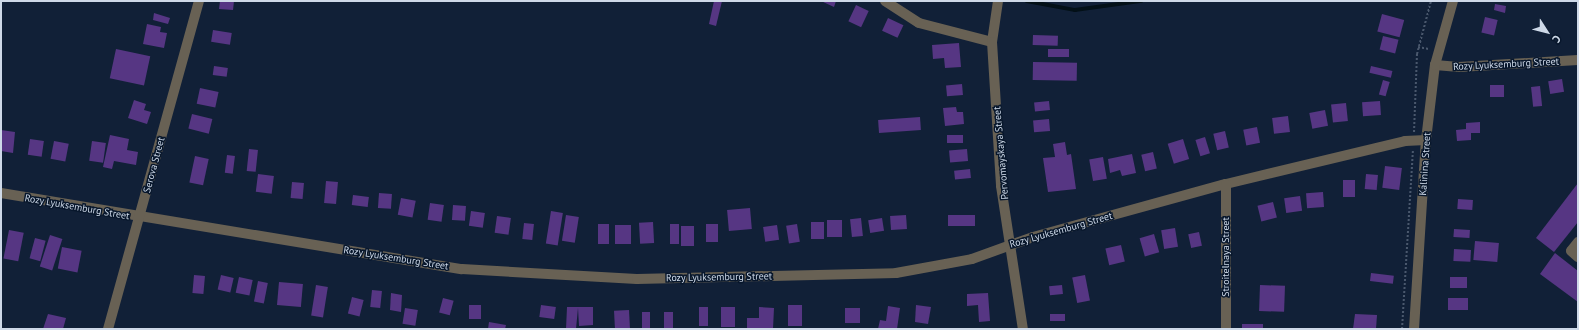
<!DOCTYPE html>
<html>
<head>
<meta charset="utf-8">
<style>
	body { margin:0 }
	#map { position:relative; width:1579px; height:330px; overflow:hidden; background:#112037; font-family:"PT Sans",sans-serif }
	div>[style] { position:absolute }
	.stream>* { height:3.5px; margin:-1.75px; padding:0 1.75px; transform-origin:1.75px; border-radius:1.75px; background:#031017 }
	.building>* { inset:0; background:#563683; transform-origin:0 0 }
	.path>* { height:2px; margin-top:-1px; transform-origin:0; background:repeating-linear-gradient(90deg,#4a586d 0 2px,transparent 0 4px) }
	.minor>* { height:10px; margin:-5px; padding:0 5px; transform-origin:5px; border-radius:5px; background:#686154 }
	span { translate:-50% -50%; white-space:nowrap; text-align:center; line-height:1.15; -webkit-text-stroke:3px #08172c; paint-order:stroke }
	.street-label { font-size:10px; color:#ced9e8 }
	.frame { position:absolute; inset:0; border:2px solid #ced9e8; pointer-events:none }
	.north { position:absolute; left:1527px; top:12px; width:40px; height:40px; -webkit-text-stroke:3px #08172c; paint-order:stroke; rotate:126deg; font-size:11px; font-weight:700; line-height:16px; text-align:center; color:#ced9e8 }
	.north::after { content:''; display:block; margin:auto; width:14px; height:18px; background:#ced9e8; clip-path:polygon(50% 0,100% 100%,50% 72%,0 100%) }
</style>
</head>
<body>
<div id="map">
	<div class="stream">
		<i style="left:1027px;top:1px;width:49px;rotate:10.6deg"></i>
		<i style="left:1075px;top:10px;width:67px;rotate:-7.8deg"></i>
	</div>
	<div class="building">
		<i style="clip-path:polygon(220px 1px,234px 1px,233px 10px,219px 9px)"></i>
		<i style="clip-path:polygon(714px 1px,722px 1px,716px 26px,709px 24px)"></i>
		<i style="clip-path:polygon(821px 1px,836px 1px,834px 7px)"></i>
		<i style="clip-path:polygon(1495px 4px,1506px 6px,1505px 13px,1494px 10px)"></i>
		<i style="left:856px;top:5px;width:14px;height:18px;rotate:25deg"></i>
		<i style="clip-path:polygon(154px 13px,170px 18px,168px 24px,153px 20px)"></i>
		<i style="left:1382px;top:14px;width:23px;height:18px;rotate:15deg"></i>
		<i style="left:1485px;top:17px;width:13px;height:16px;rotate:13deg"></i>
		<i style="left:888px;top:18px;width:17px;height:14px;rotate:25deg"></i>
		<i style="clip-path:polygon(147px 24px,161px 27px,160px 32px,167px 33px,164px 48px,143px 44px)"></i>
		<i style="left:213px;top:30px;width:19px;height:12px;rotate:9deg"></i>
		<i style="left:1033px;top:35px;width:25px;height:10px;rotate:2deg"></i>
		<i style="left:1383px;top:36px;width:16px;height:14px;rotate:14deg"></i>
		<i style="clip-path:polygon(959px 43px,961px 67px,945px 68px,944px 58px,933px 59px,932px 45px)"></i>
		<i style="left:116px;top:49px;width:35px;height:30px;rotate:12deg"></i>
		<i style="left:1048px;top:49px;width:21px;height:8px"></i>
		<i style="left:1033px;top:62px;width:44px;height:18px;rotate:1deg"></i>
		<i style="left:214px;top:66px;width:14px;height:9px;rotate:8deg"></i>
		<i style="left:1371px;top:66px;width:22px;height:7px;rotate:13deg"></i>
		<i style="left:1562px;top:79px;width:13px;height:14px;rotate:81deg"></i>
		<i style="left:1383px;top:80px;width:7px;height:15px;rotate:16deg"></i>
		<i style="left:962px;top:84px;width:11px;height:16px;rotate:85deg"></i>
		<i style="left:1504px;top:85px;width:12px;height:14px;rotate:90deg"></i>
		<i style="left:1540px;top:86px;width:20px;height:9px;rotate:84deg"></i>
		<i style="left:200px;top:88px;width:19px;height:16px;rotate:12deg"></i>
		<i style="clip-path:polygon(134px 100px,146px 104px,144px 110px,151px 112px,147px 124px,128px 118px)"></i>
		<i style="left:1049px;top:101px;width:9px;height:15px;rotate:84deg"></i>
		<i style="left:1380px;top:101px;width:14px;height:18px;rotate:86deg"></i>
		<i style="left:1346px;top:103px;width:18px;height:15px;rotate:84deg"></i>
		<i style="clip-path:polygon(956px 107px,957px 112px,963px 112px,964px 124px,945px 126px,943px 108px)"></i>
		<i style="left:1325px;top:110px;width:16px;height:16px;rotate:79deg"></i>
		<i style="left:192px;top:114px;width:21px;height:15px;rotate:14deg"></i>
		<i style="left:1288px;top:116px;width:16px;height:16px;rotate:83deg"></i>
		<i style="left:920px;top:117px;width:13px;height:42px;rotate:86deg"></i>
		<i style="left:1049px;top:119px;width:12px;height:16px;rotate:85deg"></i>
		<i style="clip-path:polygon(1480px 122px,1480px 133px,1471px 133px,1471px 140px,1457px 141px,1456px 130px,1466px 129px,1466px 123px)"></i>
		<i style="left:1257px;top:127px;width:16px;height:14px;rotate:79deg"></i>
		<i style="clip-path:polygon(1px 130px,15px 132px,13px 153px,1px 151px)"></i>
		<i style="left:1225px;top:131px;width:17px;height:12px;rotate:77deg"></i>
		<i style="clip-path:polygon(110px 135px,129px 139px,127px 150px,138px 152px,136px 165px,114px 161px,112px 169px,103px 167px)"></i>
		<i style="left:963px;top:135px;width:8px;height:16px;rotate:90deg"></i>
		<i style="left:1205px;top:137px;width:17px;height:10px;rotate:73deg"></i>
		<i style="left:30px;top:139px;width:14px;height:16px;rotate:8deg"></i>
		<i style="left:1183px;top:139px;width:21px;height:16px;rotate:73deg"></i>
		<i style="left:54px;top:141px;width:15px;height:18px;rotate:11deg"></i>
		<i style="left:92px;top:141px;width:14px;height:20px;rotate:8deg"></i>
		<i style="clip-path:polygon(1065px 142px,1067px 155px,1071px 154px,1076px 189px,1048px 192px,1043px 158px,1055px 157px,1053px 144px)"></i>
		<i style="left:249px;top:149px;width:9px;height:22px;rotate:6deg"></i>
		<i style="left:967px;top:149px;width:12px;height:18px;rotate:85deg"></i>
		<i style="left:1153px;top:152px;width:17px;height:12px;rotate:77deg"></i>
		<i style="clip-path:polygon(1132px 154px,1136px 173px,1122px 176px,1120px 170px,1110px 173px,1108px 159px)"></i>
		<i style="left:227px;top:155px;width:8px;height:18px;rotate:7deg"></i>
		<i style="left:195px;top:156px;width:14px;height:27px;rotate:12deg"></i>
		<i style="left:1103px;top:157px;width:22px;height:14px;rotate:80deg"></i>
		<i style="left:1385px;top:166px;width:17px;height:22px;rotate:7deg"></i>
		<i style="left:970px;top:169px;width:9px;height:16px;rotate:84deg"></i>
		<i style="left:258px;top:174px;width:16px;height:18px;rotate:7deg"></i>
		<i style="left:1366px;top:174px;width:12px;height:15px;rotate:5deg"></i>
		<i style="left:1343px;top:180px;width:12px;height:17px"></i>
		<i style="left:326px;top:181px;width:12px;height:22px;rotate:5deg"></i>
		<i style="left:292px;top:182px;width:12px;height:16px;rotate:5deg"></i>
		<i style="clip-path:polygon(1578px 183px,1578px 222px,1554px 252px,1536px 238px)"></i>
		<i style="left:1323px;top:192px;width:15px;height:17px;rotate:86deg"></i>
		<i style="left:379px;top:193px;width:13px;height:15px;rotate:4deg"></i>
		<i style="left:353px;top:195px;width:16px;height:10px;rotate:7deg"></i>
		<i style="left:1300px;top:196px;width:15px;height:16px;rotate:82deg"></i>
		<i style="left:401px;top:198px;width:15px;height:17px;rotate:11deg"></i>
		<i style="left:1458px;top:199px;width:15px;height:10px;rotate:4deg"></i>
		<i style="left:1273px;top:202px;width:16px;height:16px;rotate:76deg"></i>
		<i style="left:430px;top:203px;width:14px;height:17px;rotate:8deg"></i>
		<i style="left:453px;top:205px;width:13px;height:15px;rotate:4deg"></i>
		<i style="left:750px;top:208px;width:21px;height:23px;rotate:85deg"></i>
		<i style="left:471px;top:211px;width:14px;height:15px;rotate:8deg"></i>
		<i style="left:551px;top:211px;width:12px;height:33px;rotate:9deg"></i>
		<i style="left:566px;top:215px;width:13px;height:26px;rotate:9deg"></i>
		<i style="left:906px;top:215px;width:14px;height:16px;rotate:86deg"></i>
		<i style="left:975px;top:215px;width:11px;height:27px;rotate:90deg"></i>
		<i style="left:497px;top:216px;width:14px;height:17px;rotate:8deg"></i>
		<i style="left:861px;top:218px;width:18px;height:11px;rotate:84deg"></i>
		<i style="left:882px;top:218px;width:13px;height:14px;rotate:81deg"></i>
		<i style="left:827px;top:220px;width:15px;height:17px"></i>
		<i style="left:653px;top:222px;width:21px;height:14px;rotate:87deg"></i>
		<i style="left:811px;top:222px;width:13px;height:17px"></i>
		<i style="left:524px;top:223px;width:10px;height:16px;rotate:6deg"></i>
		<i style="left:598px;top:224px;width:11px;height:20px"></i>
		<i style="left:679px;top:224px;width:20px;height:9px;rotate:90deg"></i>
		<i style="left:706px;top:224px;width:12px;height:18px"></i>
		<i style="left:797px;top:224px;width:18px;height:11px;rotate:81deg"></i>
		<i style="left:615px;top:225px;width:16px;height:19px"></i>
		<i style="left:777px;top:225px;width:15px;height:14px;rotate:82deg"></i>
		<i style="left:694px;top:226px;width:20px;height:13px;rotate:90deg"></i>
		<i style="left:1175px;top:228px;width:19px;height:14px;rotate:81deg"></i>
		<i style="left:1454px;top:229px;width:16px;height:8px;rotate:4deg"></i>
		<i style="left:9px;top:230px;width:15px;height:29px;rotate:11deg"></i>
		<i style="left:1199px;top:232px;width:14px;height:11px;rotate:78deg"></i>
		<i style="left:1154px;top:234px;width:19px;height:15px;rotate:74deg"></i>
		<i style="left:50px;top:235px;width:13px;height:33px;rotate:18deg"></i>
		<i style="left:35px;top:238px;width:11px;height:21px;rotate:15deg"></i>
		<i style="left:1475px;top:241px;width:24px;height:19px;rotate:5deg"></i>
		<i style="left:1121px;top:245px;width:17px;height:16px;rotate:77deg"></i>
		<i style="left:62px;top:247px;width:20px;height:22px;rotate:11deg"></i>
		<i style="left:1454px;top:249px;width:17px;height:12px;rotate:3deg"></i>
		<i style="clip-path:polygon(1555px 253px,1578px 271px,1578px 302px,1540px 274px)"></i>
		<i style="left:1371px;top:273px;width:23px;height:8px;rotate:7deg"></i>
		<i style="left:194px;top:275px;width:11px;height:18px;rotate:5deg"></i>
		<i style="left:221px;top:275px;width:13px;height:15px;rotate:13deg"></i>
		<i style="left:1085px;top:275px;width:26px;height:13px;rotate:79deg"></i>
		<i style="left:239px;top:277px;width:14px;height:16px;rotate:12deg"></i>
		<i style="left:1450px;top:277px;width:17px;height:11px"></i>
		<i style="left:258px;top:281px;width:10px;height:21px;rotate:11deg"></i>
		<i style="left:279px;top:282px;width:24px;height:23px;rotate:5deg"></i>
		<i style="left:316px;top:285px;width:12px;height:31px;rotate:9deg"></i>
		<i style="left:1062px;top:285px;width:9px;height:13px;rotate:84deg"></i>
		<i style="left:1260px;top:285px;width:25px;height:26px;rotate:2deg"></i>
		<i style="left:372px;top:290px;width:10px;height:17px;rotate:6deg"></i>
		<i style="clip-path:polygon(391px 293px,402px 295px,401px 312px,390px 310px)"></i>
		<i style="clip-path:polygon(988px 293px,990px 321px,979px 322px,978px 305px,967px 306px,967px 294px)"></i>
		<i style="left:352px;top:297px;width:12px;height:17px;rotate:14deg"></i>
		<i style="left:443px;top:298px;width:11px;height:15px;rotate:15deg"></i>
		<i style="left:1448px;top:298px;width:20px;height:12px"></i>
		<i style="left:469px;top:305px;width:12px;height:14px"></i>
		<i style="left:541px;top:305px;width:15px;height:12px;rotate:8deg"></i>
		<i style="left:788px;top:305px;width:14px;height:21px"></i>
		<i style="clip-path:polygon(916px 305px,931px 307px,928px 324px,915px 322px)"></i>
		<i style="clip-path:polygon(888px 306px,900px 308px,897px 329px,878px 329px,880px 320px,886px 321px)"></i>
		<i style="clip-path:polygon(567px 307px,593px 307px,593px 325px,579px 326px,578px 308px,576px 329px,566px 329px)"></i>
		<i style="left:708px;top:307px;width:19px;height:9px;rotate:90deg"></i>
		<i style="left:721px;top:307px;width:14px;height:20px"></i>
		<i style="clip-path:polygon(759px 307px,774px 308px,773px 329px,747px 329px,747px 318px,759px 318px)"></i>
		<i style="left:405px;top:308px;width:13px;height:16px;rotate:9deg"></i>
		<i style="left:845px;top:308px;width:15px;height:15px"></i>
		<i style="left:629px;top:310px;width:19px;height:15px;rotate:87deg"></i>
		<i style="left:642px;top:312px;width:8px;height:17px"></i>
		<i style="left:664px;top:312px;width:9px;height:17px"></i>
		<i style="clip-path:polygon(48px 314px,66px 318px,63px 329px,43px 329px)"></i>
		<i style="left:1065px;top:314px;width:7px;height:15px;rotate:90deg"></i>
		<i style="clip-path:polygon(1355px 314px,1377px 315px,1376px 329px,1353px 329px)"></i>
		<i style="clip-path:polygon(489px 322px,506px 325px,505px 329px,488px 329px)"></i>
		<i style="left:1242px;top:324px;width:21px;height:5px"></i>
	</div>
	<div class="path">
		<i style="left:1418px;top:47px;width:11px;rotate:10deg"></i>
		<i style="left:1414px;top:132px;width:78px;rotate:-87.8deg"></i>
		<i style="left:1417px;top:54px;width:55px;rotate:-75.2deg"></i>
		<i style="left:1402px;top:329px;width:179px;rotate:-86.5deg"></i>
	</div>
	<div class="minor">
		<i style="left:885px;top:1px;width:40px;rotate:32.9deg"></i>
		<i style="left:919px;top:23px;width:75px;rotate:14.6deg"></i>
		<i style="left:998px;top:1px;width:41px;rotate:98.3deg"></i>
		<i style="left:992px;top:42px;width:144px;rotate:86.4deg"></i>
		<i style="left:1001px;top:186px;width:145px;rotate:81.3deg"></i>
		<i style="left:1435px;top:65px;width:24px;rotate:5deg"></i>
		<i style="left:1459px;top:67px;width:119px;rotate:-3.4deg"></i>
		<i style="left:1px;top:193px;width:467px;rotate:9.4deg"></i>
		<i style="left:462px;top:269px;width:175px;rotate:3.3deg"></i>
		<i style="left:637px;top:279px;width:259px;rotate:-1.3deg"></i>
		<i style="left:896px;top:273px;width:77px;rotate:-10.4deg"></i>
		<i style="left:972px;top:259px;width:65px;rotate:-19.8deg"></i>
		<i style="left:1033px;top:237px;width:200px;rotate:-15.4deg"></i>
		<i style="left:1226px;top:184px;width:184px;rotate:-13.5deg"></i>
		<i style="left:1405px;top:141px;width:21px;rotate:-3deg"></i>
		<i style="left:1578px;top:242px;width:11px;rotate:128deg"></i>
		<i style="left:1571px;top:251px;width:9px;rotate:41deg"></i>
		<i style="left:108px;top:329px;width:340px;rotate:-74.5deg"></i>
		<i style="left:1226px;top:329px;width:145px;rotate:-90deg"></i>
		<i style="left:1414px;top:329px;width:189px;rotate:-86.4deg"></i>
		<i style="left:1426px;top:140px;width:76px;rotate:-83.2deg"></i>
		<i style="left:1435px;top:65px;width:66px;rotate:-74.3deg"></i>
	</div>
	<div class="street-label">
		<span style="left:1506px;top:64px;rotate:-3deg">Rozy Lyuksemburg Street</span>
		<span style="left:1001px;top:153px;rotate:-95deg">Pervomayskaya Street</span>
		<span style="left:1425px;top:164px;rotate:-86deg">Kalinina Street</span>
		<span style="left:154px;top:165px;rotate:-75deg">Serova Street</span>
		<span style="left:77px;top:207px;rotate:10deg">Rozy Lyuksemburg Street</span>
		<span style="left:1061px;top:230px;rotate:-16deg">Rozy Lyuksemburg Street</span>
		<span style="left:1226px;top:257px;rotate:-90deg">Stroitelnaya Street</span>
		<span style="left:396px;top:258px;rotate:9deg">Rozy Lyuksemburg Street</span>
		<span style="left:719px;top:277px;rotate:-1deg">Rozy Lyuksemburg Street</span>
	</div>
	<div class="frame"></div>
	<div class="north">С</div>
</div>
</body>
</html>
